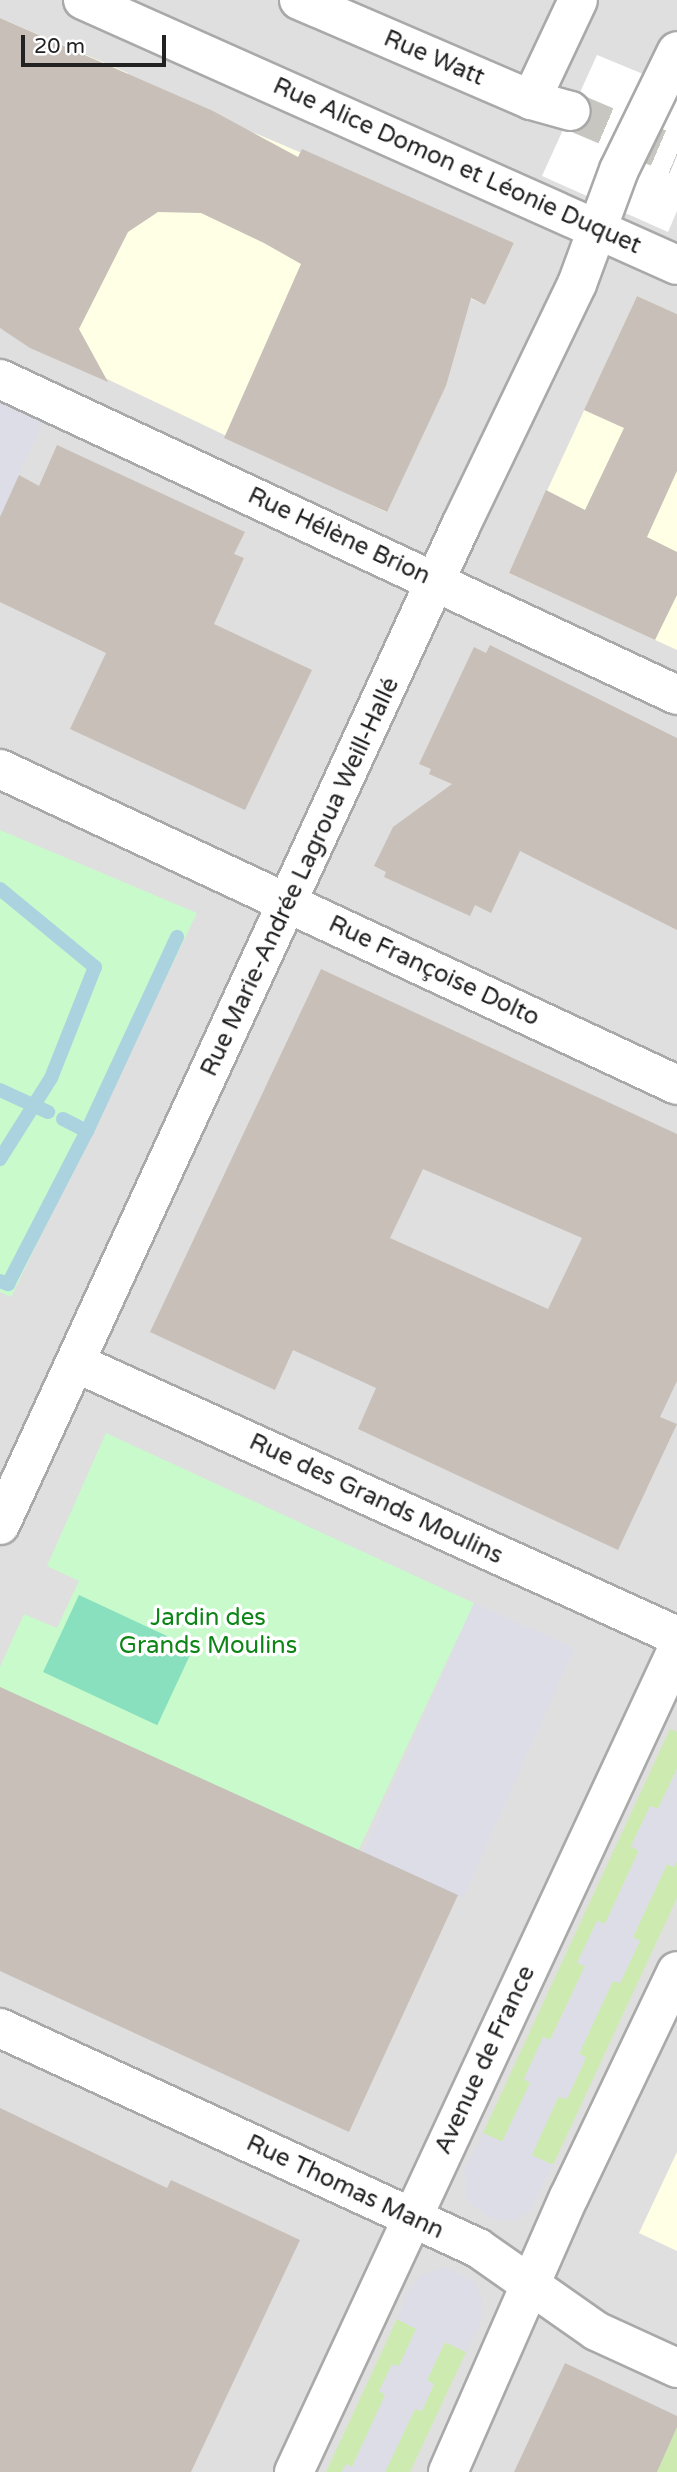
<!DOCTYPE html>
<html>
<head>
<meta charset="utf-8">
<style>
	body { margin:0 }
	#map { position:relative; width:677px; height:2472px; overflow:hidden; background:#f2efe9; font-family:"Varela Round",sans-serif }
	div>[style] { position:absolute }
	.residential>* { inset:0; background:#e0dfdf; transform-origin:0 0 }
	.education>* { inset:0; background:#ffffe5 }
	.grass>* { inset:0; background:#cdebb0 }
	.park>* { inset:0; background:#c8facc }
	.pitch>* { inset:0; background:#88e0be; transform-origin:0 0 }
	.plaza>* { inset:0; background:#dddde8; transform-origin:0 0 }
	.pier>* { inset:0; background:#fff }
	.stream>* { height:14px; margin:-7px; padding:0 7px; transform-origin:7px; border-radius:7px; background:#aad3df }
	.building>* { inset:0; background:#c7bfb8 }
	.minor-tunnel>* { height:38px; margin-top:-19px; transform-origin:0; background:repeating-linear-gradient(90deg,#c8c6c1 0 38px,transparent 0 57px) }
	.roads { filter:drop-shadow(2px 0 #a9a9a9) drop-shadow(-2px 0 #a9a9a9) drop-shadow(0 2px #a9a9a9) drop-shadow(0 -2px #a9a9a9) }
	.minor>* { height:38px; margin:-19px; padding:0 19px; transform-origin:19px; border-radius:19px; background:#fff }
	.tertiary>* { height:38px; margin:-19px; padding:0 19px; transform-origin:19px; border-radius:19px; background:#fff }
	span { translate:-50% -50%; white-space:nowrap; text-align:center; line-height:1.15; -webkit-text-stroke:7px #fff; paint-order:stroke }
	.street-label { font-size:24px; color:#222 }
	.park-label { font-size:24px; color:#0c8416 }
	.scale { position:absolute; left:21px; top:35px; width:145px; height:32px; box-sizing:border-box; border:4px solid #222; border-top:0; padding-left:9px; font-size:21px; line-height:24px; white-space:nowrap; color:#222; -webkit-text-stroke:5px #fff; paint-order:stroke }
</style>
</head>
<body>
<div id="map">
	<div class="residential">
		<i style="left:0;top:0;width:677px;height:2472px"></i>
	</div>
	<div class="education">
		<i style="clip-path:polygon(0 18px,128px 73px,125px 80px,139px 85px,141px 80px,245px 129px,514px 243px,485px 305px,463px 295px,446px 386px,386px 512px,0 328px)"></i>
		<i style="clip-path:polygon(637px 296px,677px 314px,677px 650px,509px 573px)"></i>
		<i style="clip-path:polygon(677px 2152px,677px 2251px,639px 2233px)"></i>
	</div>
	<div class="grass">
		<i style="clip-path:polygon(670px 1729px,677px 1732px,677px 1769px,658px 1809px,650px 1806px,631px 1846px,639px 1850px,605px 1924px,597px 1921px,578px 1963px,585px 1966px,550px 2040px,543px 2038px,524px 2079px,530px 2083px,502px 2142px,483px 2133px)"></i>
		<i style="clip-path:polygon(677px 1861px,677px 1898px,553px 2165px,531px 2155px,559px 2096px,567px 2099px,586px 2058px,579px 2054px,613px 1980px,620px 1983px,639px 1941px,633px 1937px,667px 1864px,674px 1867px)"></i>
		<i style="clip-path:polygon(397px 2319px,416px 2329px,399px 2367px,379px 2391px,386px 2394px,352px 2468px,346px 2465px,342px 2472px,326px 2472px)"></i>
		<i style="clip-path:polygon(445px 2342px,466px 2352px,410px 2472px,385px 2472px,415px 2408px,421px 2411px,427px 2380px)"></i>
		<i style="clip-path:polygon(677px 2427px,677px 2472px,657px 2472px)"></i>
	</div>
	<div class="park">
		<i style="clip-path:polygon(0 830px,197px 913px,11px 1297px,0 1292px)"></i>
		<i style="clip-path:polygon(106px 1433px,474px 1603px,358px 1851px,0 1687px,0 1667px,24px 1614px,57px 1628px,79px 1581px,47px 1566px)"></i>
	</div>
	<div class="pitch">
		<i style="left:79px;top:1595px;width:126px;height:85px;rotate:25deg"></i>
	</div>
	<div class="plaza">
		<i style="clip-path:polygon(0 398px,44px 420px,0 517px)"></i>
		<i style="left:474px;top:1603px;width:110px;height:274px;rotate:24deg"></i>
		<i style="clip-path:polygon(677px 1769px,677px 1861px,674px 1867px,667px 1864px,633px 1937px,640px 1941px,620px 1983px,613px 1981px,579px 2054px,586px 2057px,567px 2099px,558px 2097px,532px 2155px,553px 2165px,529px 2212px,513px 2221px,491px 2219px,467px 2201px,464px 2171px,483px 2133px,503px 2142px,530px 2083px,524px 2079px,543px 2037px,551px 2040px,585px 1966px,577px 1963px,597px 1921px,605px 1924px,639px 1851px,631px 1847px,650px 1806px,658px 1809px)"></i>
		<i style="clip-path:polygon(446px 2267px,474px 2282px,482px 2298px,481px 2321px,466px 2352px,445px 2342px,427px 2380px,434px 2384px,422px 2411px,415px 2409px,385px 2472px,342px 2472px,346px 2464px,352px 2467px,385px 2395px,379px 2391px,392px 2364px,399px 2366px,416px 2329px,397px 2319px,408px 2291px,421px 2275px)"></i>
	</div>
	<div class="pier">
		<i style="clip-path:polygon(597px 55px,677px 88px,677px 211px,668px 232px,542px 176px)"></i>
	</div>
	<div class="stream">
		<i style="left:0;top:889px;width:123px;rotate:39.4deg"></i>
		<i style="left:95px;top:967px;width:119px;rotate:111.6deg"></i>
		<i style="left:51px;top:1078px;width:96px;rotate:122.2deg"></i>
		<i style="left:0;top:1090px;width:53px;rotate:24.6deg"></i>
		<i style="left:63px;top:1119px;width:27px;rotate:27deg"></i>
		<i style="left:0;top:1281px;width:9px;rotate:21deg"></i>
		<i style="left:8px;top:1284px;width:172px;rotate:-62.7deg"></i>
		<i style="left:87px;top:1131px;width:214px;rotate:-65.1deg"></i>
	</div>
	<div class="building">
		<i style="clip-path:polygon(0 18px,213px 111px,298px 157px,302px 149px,514px 243px,485px 305px,471px 298px,446px 386px,387px 512px,224px 438px,301px 264px,264px 243px,201px 213px,158px 212px,128px 232px,79px 329px,108px 382px,30px 348px,0 328px)"></i>
		<i style="clip-path:polygon(637px 296px,677px 314px,677px 471px,647px 537px,677px 552px,677px 595px,655px 640px,509px 573px,546px 490px,585px 510px,624px 428px,584px 410px)"></i>
		<i style="clip-path:polygon(57px 445px,245px 532px,234px 554px,244px 558px,214px 624px,312px 670px,245px 810px,70px 729px,106px 653px,0 602px,0 517px,19px 475px,39px 486px)"></i>
		<i style="clip-path:polygon(490px 645px,677px 738px,677px 930px,520px 851px,491px 913px,475px 905px,470px 916px,384px 877px,386px 872px,374px 866px,393px 827px,452px 784px,429px 774px,431px 769px,419px 764px,474px 647px,486px 653px)"></i>
		<i style="clip-path:polygon(evenodd,321px 969px,677px 1134px,677px 1381px,660px 1417px,677px 1424px,618px 1550px,358px 1429px,376px 1388px,293px 1350px,275px 1390px,150px 1332px,321px 969px,423px 1169px,582px 1238px,548px 1309px,390px 1238px,423px 1169px)"></i>
		<i style="clip-path:polygon(0 1687px,458px 1895px,349px 2132px,0 1971px)"></i>
		<i style="clip-path:polygon(0 2108px,167px 2188px,171px 2180px,300px 2240px,191px 2472px,0 2472px)"></i>
		<i style="clip-path:polygon(565px 2363px,677px 2416px,677px 2427px,657px 2472px,514px 2472px)"></i>
	</div>
	<div class="minor-tunnel">
		<i style="left:571px;top:111px;width:115px;rotate:23deg"></i>
	</div>
	<div class="roads">
		<div class="minor">
			<i style="left:83px;top:0;width:650px;rotate:24.04deg"></i>
			<i style="left:299px;top:0;width:253px;rotate:23.3deg"></i>
			<i style="left:531px;top:100px;width:41px;rotate:15.4deg"></i>
			<i style="left:531px;top:100px;width:110px;rotate:-64.8deg"></i>
			<i style="left:0;top:379px;width:747px;rotate:25.02deg"></i>
			<i style="left:0;top:769px;width:747px;rotate:25.02deg"></i>
			<i style="left:76px;top:1363px;width:660px;rotate:24.43deg"></i>
			<i style="left:0;top:1525px;width:1101px;rotate:-65.25deg"></i>
			<i style="left:461px;top:525px;width:267px;rotate:-64.3deg"></i>
			<i style="left:577px;top:284px;width:121px;rotate:-69.8deg"></i>
			<i style="left:619px;top:170px;width:132px;rotate:-64deg"></i>
			<i style="left:0;top:2028px;width:526px;rotate:24.71deg"></i>
			<i style="left:478px;top:2248px;width:144px;rotate:35.1deg"></i>
			<i style="left:596px;top:2331px;width:89px;rotate:24.6deg"></i>
		</div>
		<div class="tertiary">
			<i style="left:294px;top:2472px;width:907px;rotate:-65.02deg"></i>
			<i style="left:448px;top:2472px;width:300px;rotate:-66.3deg"></i>
			<i style="left:569px;top:2197px;width:250px;rotate:-64.5deg"></i>
		</div>
	</div>
	<div class="street-label">
		<span style="left:434px;top:58px;rotate:23deg">Rue Watt</span>
		<span style="left:457px;top:166px;rotate:24deg">Rue Alice Domon et Léonie Duquet</span>
		<span style="left:339px;top:536px;rotate:25deg">Rue Hélène Brion</span>
		<span style="left:300px;top:877px;rotate:-65deg">Rue Marie-Andrée Lagroua Weill-Hallé</span>
		<span style="left:434px;top:971px;rotate:25deg">Rue Françoise Dolto</span>
		<span style="left:376px;top:1499px;rotate:25deg">Rue des Grands Moulins</span>
		<span style="left:485px;top:2060px;rotate:-65deg">Avenue de France</span>
		<span style="left:345px;top:2187px;rotate:25deg">Rue Thomas Mann</span>
	</div>
	<div class="park-label">
		<span style="left:208px;top:1632px">Jardin des<br>Grands Moulins</span>
	</div>
	<div class="scale">20 m</div>
</div>
</body>
</html>
